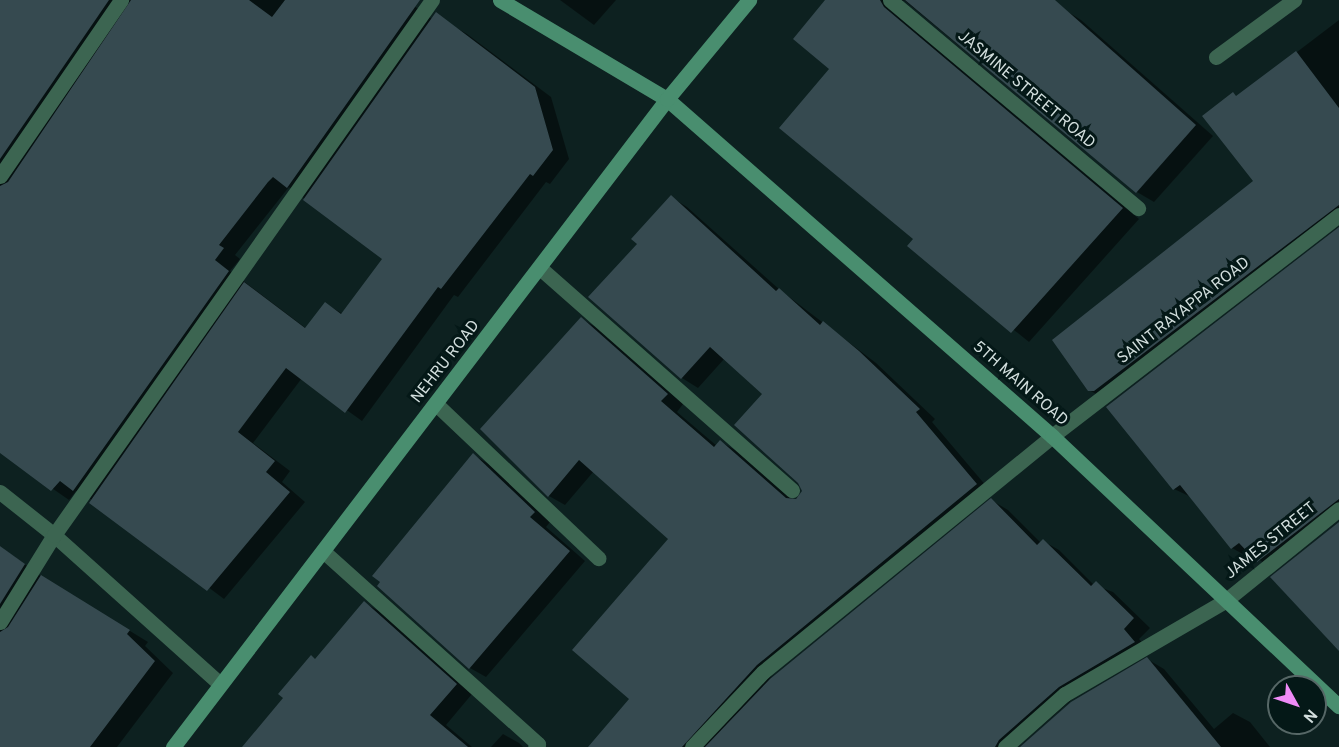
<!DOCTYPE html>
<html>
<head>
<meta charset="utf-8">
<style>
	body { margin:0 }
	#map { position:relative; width:1339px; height:747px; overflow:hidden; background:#0d2120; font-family:Overpass,sans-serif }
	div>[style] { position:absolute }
	.shadow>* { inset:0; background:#0007 }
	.building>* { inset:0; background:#364a50 }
	.street>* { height:15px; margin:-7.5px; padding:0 7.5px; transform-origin:7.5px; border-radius:7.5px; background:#3c6551 }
	.secondary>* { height:15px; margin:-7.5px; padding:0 7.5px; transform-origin:7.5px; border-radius:7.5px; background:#498e6f }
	span { translate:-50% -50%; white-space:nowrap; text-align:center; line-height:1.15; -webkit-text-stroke:6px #041817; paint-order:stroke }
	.street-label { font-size:16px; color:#d2dedd }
	.north { position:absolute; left:1267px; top:675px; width:60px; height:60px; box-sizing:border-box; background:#041817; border:2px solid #566766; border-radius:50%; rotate:130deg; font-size:16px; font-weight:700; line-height:24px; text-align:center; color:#d2dedd }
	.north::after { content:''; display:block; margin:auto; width:21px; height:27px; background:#ef8bf7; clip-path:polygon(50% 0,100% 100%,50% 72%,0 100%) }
</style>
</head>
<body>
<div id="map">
	<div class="shadow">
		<i style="clip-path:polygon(evenodd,0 0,406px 0,447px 30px,451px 25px,467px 34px,551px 97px,569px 159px,550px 184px,546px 182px,458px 297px,454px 295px,362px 421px,302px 378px,253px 443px,290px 471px,282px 482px,305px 502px,224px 599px,92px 500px,76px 491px,69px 500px,0 452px,0 0,289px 187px,384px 259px,343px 314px,326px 304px,307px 329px,230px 271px,240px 259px,235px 255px,289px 187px)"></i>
		<i style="clip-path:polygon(560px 0,616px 0,594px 25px)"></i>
		<i style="clip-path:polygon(827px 0,904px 0,897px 9px,901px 19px,1139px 219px,1029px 342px,909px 246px,915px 239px,831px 69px)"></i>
		<i style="clip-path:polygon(904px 0,1049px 0,1081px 20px,1213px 136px,1154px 202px,1137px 192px)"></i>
		<i style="clip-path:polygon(1339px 20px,1339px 224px,1105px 399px,1089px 390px,1255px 182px,1238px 97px)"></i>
		<i style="clip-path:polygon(671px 197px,687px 207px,780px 290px,876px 363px,935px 419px,932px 422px,993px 494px,773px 674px,767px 683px,991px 500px,1008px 510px,1041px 543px,1043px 541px,1059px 550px,1094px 585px,1113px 592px,1150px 628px,1139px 639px,1150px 652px,1076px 696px,1017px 747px,700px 747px,678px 738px,694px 747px,590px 747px,631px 699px,671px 539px,594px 471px,565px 505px,549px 496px,581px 319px,598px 328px,683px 404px,677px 412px,717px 446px,721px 442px,737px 451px,793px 501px,803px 493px,764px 394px,725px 358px,698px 388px,682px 378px,591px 297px,639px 244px)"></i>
		<i style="clip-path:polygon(1339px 229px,1339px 518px,1274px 571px,1252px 554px,1248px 557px,1232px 548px,1191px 497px,1174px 489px)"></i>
		<i style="clip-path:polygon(473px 455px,489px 464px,550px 522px,546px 527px,585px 561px,486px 677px,470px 668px,379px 586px)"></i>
		<i style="clip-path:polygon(0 546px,42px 577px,148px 642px,145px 646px,173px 673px,117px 747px,0 747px)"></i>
		<i style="clip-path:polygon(364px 603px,381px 612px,472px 694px,446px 725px,472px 747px,246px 747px)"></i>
		<i style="clip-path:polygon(1147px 659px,1164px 669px,1214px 729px,1233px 713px,1250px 722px,1270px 747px,1022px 747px)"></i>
		<i style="clip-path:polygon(503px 734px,519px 743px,523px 747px,491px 747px)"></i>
	</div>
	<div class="building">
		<i style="clip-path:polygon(0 0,109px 0,0 159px)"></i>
		<i style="clip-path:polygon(131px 0,249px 0,272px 17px,285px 0,420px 0,287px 188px,273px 177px,268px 182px,219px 245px,224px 248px,215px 260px,229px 271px,73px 491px,60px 481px,51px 491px,0 453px,0 186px,8px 182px)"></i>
		<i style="clip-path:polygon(825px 0,880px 0,884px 7px,1123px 208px,1011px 333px,907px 246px,913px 239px,779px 128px,829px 69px,793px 39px)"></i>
		<i style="clip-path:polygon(905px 0,1055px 0,1196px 125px,1136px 193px)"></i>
		<i style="clip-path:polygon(436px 12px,535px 87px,553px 150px,533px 176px,530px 174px,441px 289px,438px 287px,345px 413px,286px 368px,238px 432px,275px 461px,266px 472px,290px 492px,207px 591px,89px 503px,244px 282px,305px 328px,325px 302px,341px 314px,382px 259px,303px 200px)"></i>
		<i style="clip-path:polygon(1296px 51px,1339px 108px,1339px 205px,1094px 391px,1088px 391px,1052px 340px,1253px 181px,1202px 116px,1233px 92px,1236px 96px)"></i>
		<i style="clip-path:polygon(671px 195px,776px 291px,779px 288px,820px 325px,823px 321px,859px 351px,920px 409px,916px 412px,977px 484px,757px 665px,682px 747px,588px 747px,629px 699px,572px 650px,668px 539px,579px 460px,548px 497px,480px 429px,581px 317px,668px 394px,661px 401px,714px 447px,720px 440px,786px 498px,796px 499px,802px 491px,798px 483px,734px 425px,762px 394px,710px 347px,681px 379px,588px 297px,637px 244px,631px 239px)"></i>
		<i style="clip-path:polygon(1339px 227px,1339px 499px,1257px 562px,1239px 543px,1231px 549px,1180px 485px,1173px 490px,1106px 407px)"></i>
		<i style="clip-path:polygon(473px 453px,535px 512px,530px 517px,570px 551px,469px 669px,377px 586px,380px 582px,372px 576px)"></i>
		<i style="clip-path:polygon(991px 498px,1037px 545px,1043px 539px,1091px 586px,1096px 581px,1134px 618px,1124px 629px,1135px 642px,1059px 687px,999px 740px,995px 747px,705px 747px,770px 679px)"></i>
		<i style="clip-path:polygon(1339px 522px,1339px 651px,1270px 577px)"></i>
		<i style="clip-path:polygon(0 546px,25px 564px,0 604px)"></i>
		<i style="clip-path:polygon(41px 575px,130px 630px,127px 634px,155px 661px,90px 747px,0 747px,0 632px,8px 627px)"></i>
		<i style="clip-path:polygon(364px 601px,457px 684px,430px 715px,468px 747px,242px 747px,283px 698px,278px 694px,311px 655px,315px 659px)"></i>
		<i style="clip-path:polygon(1147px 657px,1221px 747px,1020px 747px,1071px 702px)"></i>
	</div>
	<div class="street">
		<i style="left:890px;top:0;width:324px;rotate:40deg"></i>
		<i style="left:1216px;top:57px;width:97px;rotate:-36.2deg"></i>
		<i style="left:0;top:176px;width:214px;rotate:-55.5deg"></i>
		<i style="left:540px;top:268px;width:336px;rotate:41.4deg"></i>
		<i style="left:436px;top:404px;width:224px;rotate:43.5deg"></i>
		<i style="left:0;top:492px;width:69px;rotate:38.5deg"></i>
		<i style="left:54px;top:535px;width:223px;rotate:41.9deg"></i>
		<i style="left:323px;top:551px;width:289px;rotate:41.9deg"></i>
		<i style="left:538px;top:744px;width:4px;rotate:135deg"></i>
		<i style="left:0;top:622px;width:102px;rotate:-58.2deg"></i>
		<i style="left:54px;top:535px;width:655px;rotate:-54.76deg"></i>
		<i style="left:692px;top:747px;width:103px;rotate:-46.6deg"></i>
		<i style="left:763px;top:672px;width:373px;rotate:-39.2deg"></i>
		<i style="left:1052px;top:436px;width:362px;rotate:-37.6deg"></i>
		<i style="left:1005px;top:747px;width:80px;rotate:-41.5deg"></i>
		<i style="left:1065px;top:694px;width:185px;rotate:-30.2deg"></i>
		<i style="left:1225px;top:601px;width:146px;rotate:-38.9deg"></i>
	</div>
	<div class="secondary">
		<i style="left:500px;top:0;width:194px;rotate:30.7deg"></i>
		<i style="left:667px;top:99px;width:512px;rotate:41.2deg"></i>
		<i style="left:1052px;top:436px;width:394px;rotate:43.3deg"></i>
		<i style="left:173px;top:747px;width:815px;rotate:-52.68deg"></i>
		<i style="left:667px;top:99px;width:129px;rotate:-50.4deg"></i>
	</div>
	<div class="street-label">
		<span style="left:1026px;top:90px;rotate:40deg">JASMINE STREET ROAD</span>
		<span style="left:1184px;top:311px;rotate:-38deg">SAINT RAYAPPA ROAD</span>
		<span style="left:446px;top:362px;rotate:-52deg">NEHRU ROAD</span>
		<span style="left:1020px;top:384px;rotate:41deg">5TH MAIN ROAD</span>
		<span style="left:1271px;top:541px;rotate:-39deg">JAMES STREET</span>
	</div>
	<div class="north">N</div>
</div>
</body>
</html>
